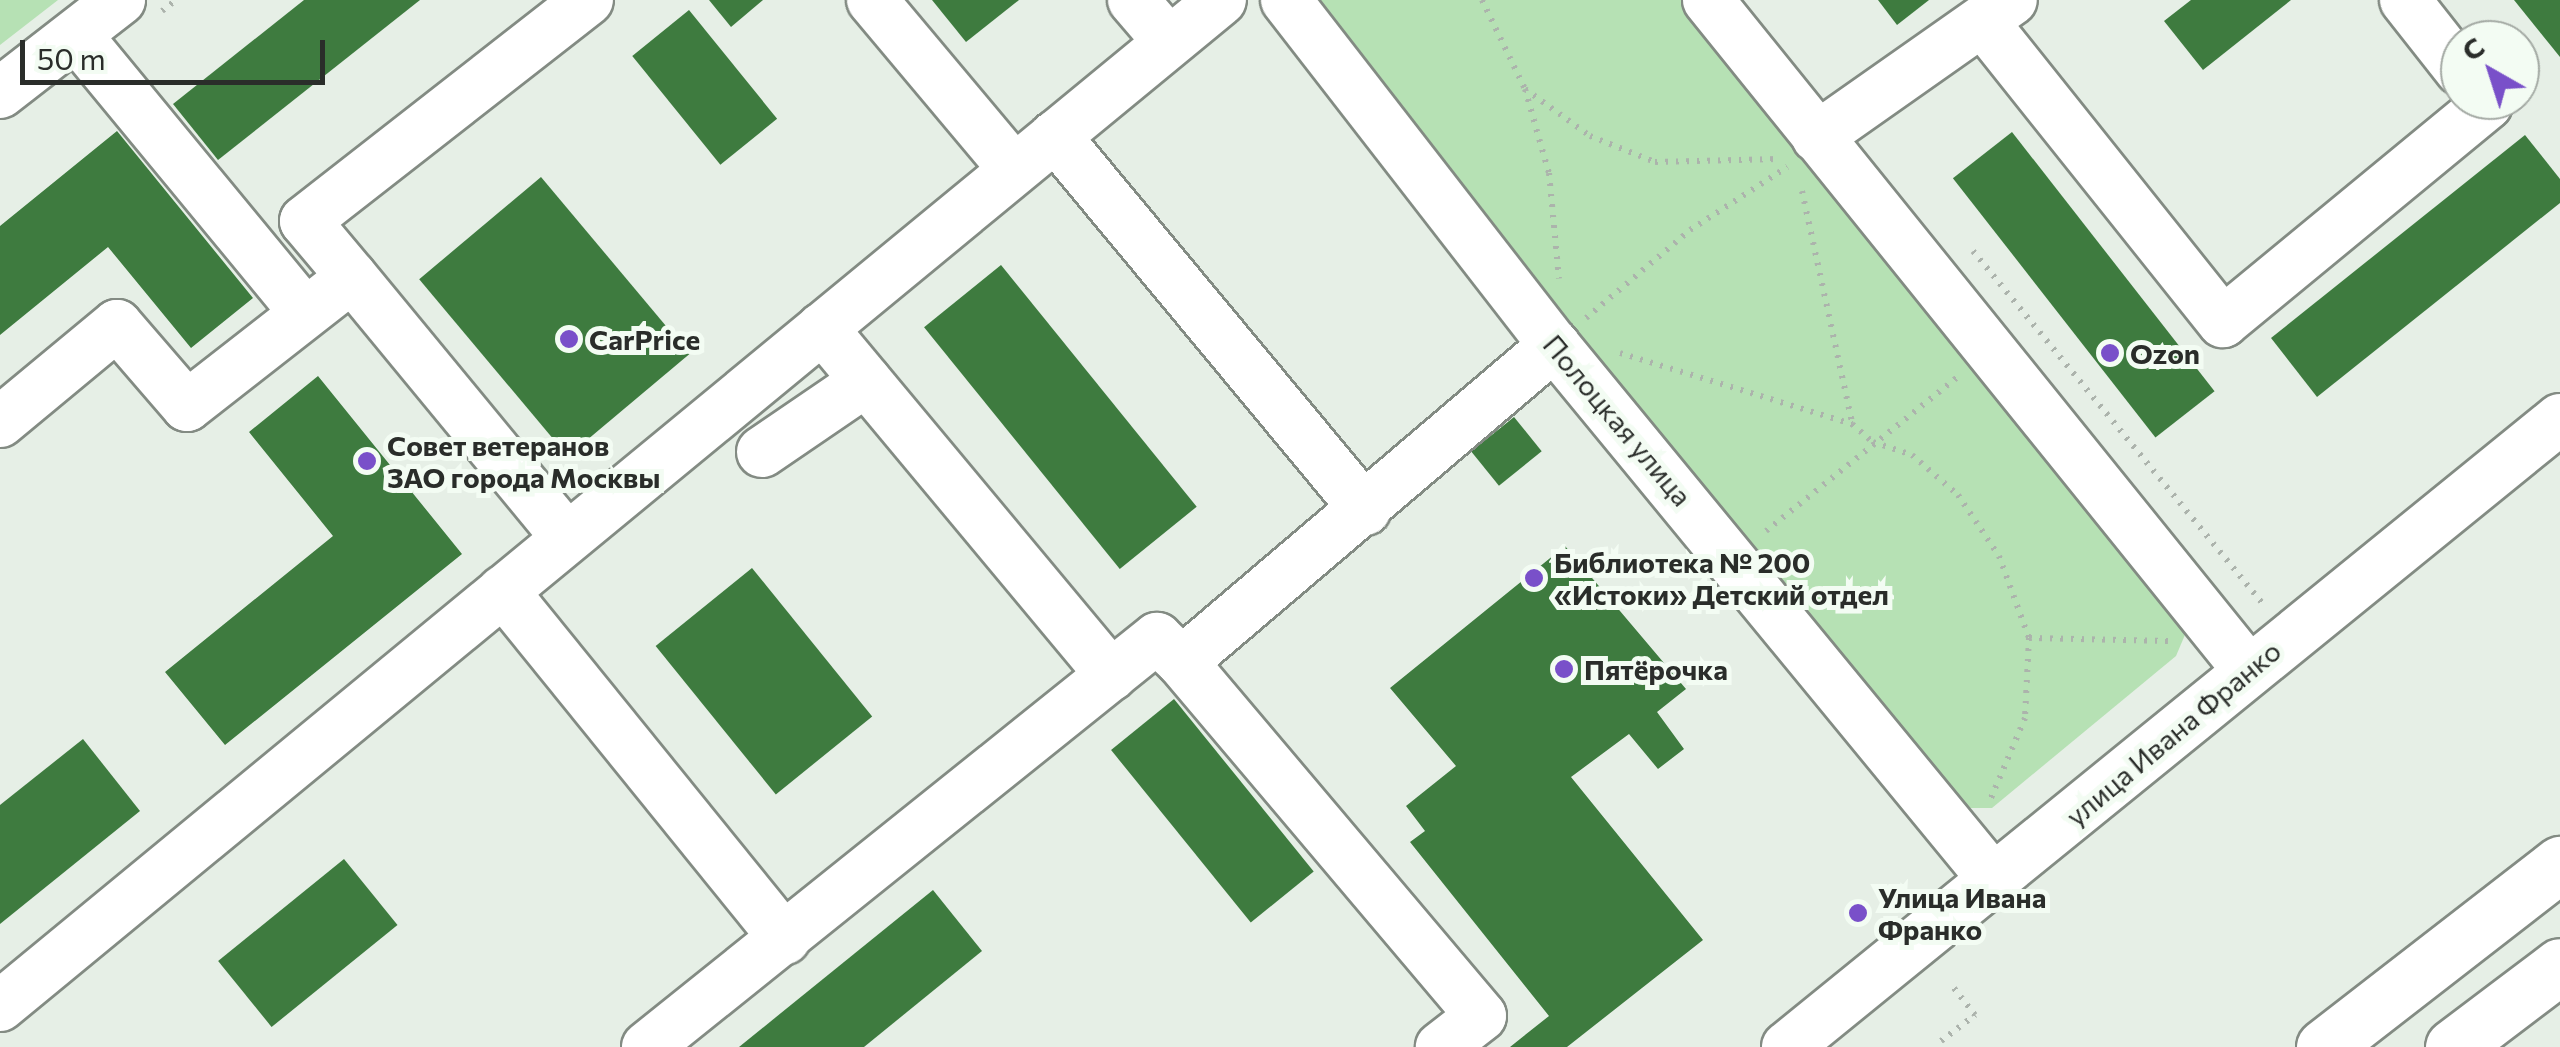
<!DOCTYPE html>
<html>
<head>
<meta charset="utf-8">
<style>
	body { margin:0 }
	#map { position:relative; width:2560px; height:1047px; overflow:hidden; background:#e6efe6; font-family:Commissioner,sans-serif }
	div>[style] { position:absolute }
	.green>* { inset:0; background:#b6e1b4 }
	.building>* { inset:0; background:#3e7b3f; transform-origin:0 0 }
	.path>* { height:6px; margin-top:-3px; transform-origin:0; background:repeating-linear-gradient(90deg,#acb3ac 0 2.5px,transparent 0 10.5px) }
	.roads { filter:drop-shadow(2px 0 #838b83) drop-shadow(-2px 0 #838b83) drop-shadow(0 2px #838b83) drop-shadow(0 -2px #838b83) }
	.minor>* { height:50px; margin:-25px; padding:0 25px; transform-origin:25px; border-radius:25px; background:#fff }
	.major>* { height:55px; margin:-27.5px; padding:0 27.5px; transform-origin:27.5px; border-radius:27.5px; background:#fff }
	.dots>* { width:28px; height:28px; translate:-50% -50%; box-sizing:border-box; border:5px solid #f3fcf3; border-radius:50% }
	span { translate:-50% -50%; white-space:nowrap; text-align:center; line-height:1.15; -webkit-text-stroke:10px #f3fcf3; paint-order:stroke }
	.poi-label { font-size:28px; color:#2a2d2a; font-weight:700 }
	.left { translate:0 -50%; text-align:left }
	.street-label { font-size:28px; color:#2a2d2a }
	.north { position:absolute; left:2440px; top:20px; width:100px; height:100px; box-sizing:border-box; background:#f3fcf3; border:2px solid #a3a9a3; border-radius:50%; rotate:321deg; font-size:28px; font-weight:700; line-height:40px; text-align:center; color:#2a2d2a }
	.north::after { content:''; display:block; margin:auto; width:35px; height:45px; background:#7950c9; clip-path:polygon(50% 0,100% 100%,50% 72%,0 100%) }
	.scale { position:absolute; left:20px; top:40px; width:305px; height:45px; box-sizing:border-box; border:5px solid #2a2d2a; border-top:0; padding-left:12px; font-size:30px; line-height:35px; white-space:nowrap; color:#2a2d2a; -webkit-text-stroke:8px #f3fcf3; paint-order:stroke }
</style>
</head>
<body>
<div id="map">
	<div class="green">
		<i style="clip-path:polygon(0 0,58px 0,0 45px)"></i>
		<i style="clip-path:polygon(1312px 0,1688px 0,2187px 630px,2176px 656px,1992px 808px,1958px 808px)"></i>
	</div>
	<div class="building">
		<i style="clip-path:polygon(304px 0,420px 0,218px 160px,173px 104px)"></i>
		<i style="clip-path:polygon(709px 0,763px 0,731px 27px)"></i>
		<i style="clip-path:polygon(932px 0,1019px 0,966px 42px)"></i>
		<i style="clip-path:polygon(1878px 0,1929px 0,1897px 25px)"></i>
		<i style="clip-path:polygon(2191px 0,2291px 0,2203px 70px,2164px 21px)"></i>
		<i style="clip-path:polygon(2514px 0,2560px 0,2560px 57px)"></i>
		<i style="left:689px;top:10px;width:140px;height:73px;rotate:51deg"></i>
		<i style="clip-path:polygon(117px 131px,253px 298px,191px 348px,108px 247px,0 335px,0 226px)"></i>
		<i style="left:2012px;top:132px;width:329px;height:75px;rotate:52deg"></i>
		<i style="clip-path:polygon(2525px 135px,2560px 179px,2560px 203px,2317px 397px,2271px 338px)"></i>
		<i style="left:541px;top:177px;width:231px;height:159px;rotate:50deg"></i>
		<i style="left:1001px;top:265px;width:311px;height:99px;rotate:51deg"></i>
		<i style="clip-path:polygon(318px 376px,462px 554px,225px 745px,165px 672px,333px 536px,249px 432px)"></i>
		<i style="left:1514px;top:417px;width:44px;height:55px;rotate:51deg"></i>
		<i style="clip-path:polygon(1565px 546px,1686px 689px,1657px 712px,1684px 749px,1658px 769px,1629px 734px,1571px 777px,1703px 940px,1567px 1047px,1510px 1047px,1549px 1016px,1410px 842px,1425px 831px,1406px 806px,1456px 766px,1390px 688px)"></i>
		<i style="left:752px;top:568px;width:191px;height:124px;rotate:51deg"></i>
		<i style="left:1174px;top:699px;width:222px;height:81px;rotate:51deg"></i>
		<i style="clip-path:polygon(83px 739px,140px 811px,0 924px,0 805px)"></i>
		<i style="left:344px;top:859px;width:85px;height:162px;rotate:51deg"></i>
		<i style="clip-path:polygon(933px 890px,982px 951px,864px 1047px,739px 1047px)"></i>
	</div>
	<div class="path">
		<i style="left:1482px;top:0;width:99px;rotate:64.2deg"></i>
		<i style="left:1525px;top:89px;width:87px;rotate:74.1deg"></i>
		<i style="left:1549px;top:173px;width:106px;rotate:84.6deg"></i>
		<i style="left:162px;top:11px;width:18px;rotate:-38deg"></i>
		<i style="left:1525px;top:89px;width:80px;rotate:35.9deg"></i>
		<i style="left:1590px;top:136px;width:70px;rotate:21.8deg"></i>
		<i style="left:1655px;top:162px;width:123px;rotate:-1.4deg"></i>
		<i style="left:1802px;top:191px;width:237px;rotate:77.8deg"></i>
		<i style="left:1973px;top:251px;width:457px;rotate:50.6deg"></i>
		<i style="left:1586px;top:318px;width:136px;rotate:-40.2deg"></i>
		<i style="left:1690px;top:230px;width:116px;rotate:-33deg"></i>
		<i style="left:1620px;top:353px;width:243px;rotate:17deg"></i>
		<i style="left:1852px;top:424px;width:28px;rotate:41deg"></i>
		<i style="left:1873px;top:442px;width:41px;rotate:18.4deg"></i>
		<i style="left:1912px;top:455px;width:61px;rotate:41deg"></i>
		<i style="left:1958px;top:495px;width:73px;rotate:56.1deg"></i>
		<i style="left:1999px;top:556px;width:87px;rotate:69.9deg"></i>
		<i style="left:2029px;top:638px;width:80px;rotate:92.9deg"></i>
		<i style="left:2025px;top:718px;width:92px;rotate:113deg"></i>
		<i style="left:1766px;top:531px;width:248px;rotate:-38.8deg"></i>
		<i style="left:2029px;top:638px;width:139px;rotate:1.2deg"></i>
		<i style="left:1941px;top:1041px;width:43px;rotate:-37.4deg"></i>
		<i style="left:1975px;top:1015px;width:37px;rotate:-128deg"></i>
	</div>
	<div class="roads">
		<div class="minor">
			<i style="left:872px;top:0;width:221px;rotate:50deg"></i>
			<i style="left:1133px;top:0;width:55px;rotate:49.4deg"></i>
			<i style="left:1286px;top:0;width:437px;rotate:52.2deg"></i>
			<i style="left:1554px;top:345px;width:693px;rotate:50.57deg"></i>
			<i style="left:1708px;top:0;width:862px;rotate:51.12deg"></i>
			<i style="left:2405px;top:0;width:89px;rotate:51.8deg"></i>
			<i style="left:1984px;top:23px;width:383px;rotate:51.4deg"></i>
			<i style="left:2223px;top:322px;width:342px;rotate:-39.5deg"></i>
			<i style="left:2487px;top:104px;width:5px;rotate:-127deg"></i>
			<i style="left:76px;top:35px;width:360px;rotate:50.5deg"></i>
			<i style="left:0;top:93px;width:152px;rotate:-37.8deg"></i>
			<i style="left:1055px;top:136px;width:486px;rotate:50.3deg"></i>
			<i style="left:1817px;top:137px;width:238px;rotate:-35.1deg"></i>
			<i style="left:352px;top:277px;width:73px;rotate:-130deg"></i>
			<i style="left:305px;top:221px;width:359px;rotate:-38deg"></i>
			<i style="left:822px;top:328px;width:452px;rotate:50.2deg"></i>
			<i style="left:0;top:422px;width:152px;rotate:-39.7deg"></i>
			<i style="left:117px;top:325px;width:107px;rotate:49.2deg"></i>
			<i style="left:187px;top:406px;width:209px;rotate:-38deg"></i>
			<i style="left:352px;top:277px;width:338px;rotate:50.5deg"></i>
			<i style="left:762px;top:452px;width:126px;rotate:-34.3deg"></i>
			<i style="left:503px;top:591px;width:448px;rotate:51deg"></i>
			<i style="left:1182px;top:662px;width:463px;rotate:49.8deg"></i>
			<i style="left:1481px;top:1016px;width:51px;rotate:142.2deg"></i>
			<i style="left:0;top:1006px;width:1582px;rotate:-39.49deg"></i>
			<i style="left:647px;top:1047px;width:654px;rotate:-38.73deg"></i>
			<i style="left:1157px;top:638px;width:35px;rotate:44deg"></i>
			<i style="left:1182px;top:662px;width:489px;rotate:-40.4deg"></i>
			<i style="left:1787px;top:1047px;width:996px;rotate:-39.09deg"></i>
		</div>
		<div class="major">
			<i style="left:2324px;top:1047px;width:299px;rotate:-37.8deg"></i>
			<i style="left:2453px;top:1047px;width:134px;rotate:-37.1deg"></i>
		</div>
	</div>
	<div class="dots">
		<i style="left:569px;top:339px;background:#7950c9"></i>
		<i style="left:2110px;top:353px;background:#7950c9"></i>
		<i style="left:367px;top:461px;background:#7950c9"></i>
		<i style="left:1534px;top:578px;background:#7950c9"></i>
		<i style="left:1564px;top:669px;background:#7950c9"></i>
		<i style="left:1858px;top:913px;background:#7950c9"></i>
	</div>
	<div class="poi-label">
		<span class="left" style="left:589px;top:339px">CarPrice</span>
		<span class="left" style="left:2130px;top:353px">Ozon</span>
		<span class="left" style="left:387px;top:461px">Совет ветеранов<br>ЗАО города Москвы</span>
		<span class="left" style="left:1554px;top:578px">Библиотека № 200<br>«Истоки» Детский отдел</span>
		<span class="left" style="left:1584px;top:669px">Пятёрочка</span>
		<span class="left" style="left:1878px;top:913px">Улица Ивана<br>Франко</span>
	</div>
	<div class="street-label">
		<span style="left:1618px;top:420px;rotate:50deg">Полоцкая улица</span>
		<span style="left:2173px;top:733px;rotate:-40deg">улица Ивана Франко</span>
	</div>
	<div class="north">С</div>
	<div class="scale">50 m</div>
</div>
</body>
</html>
